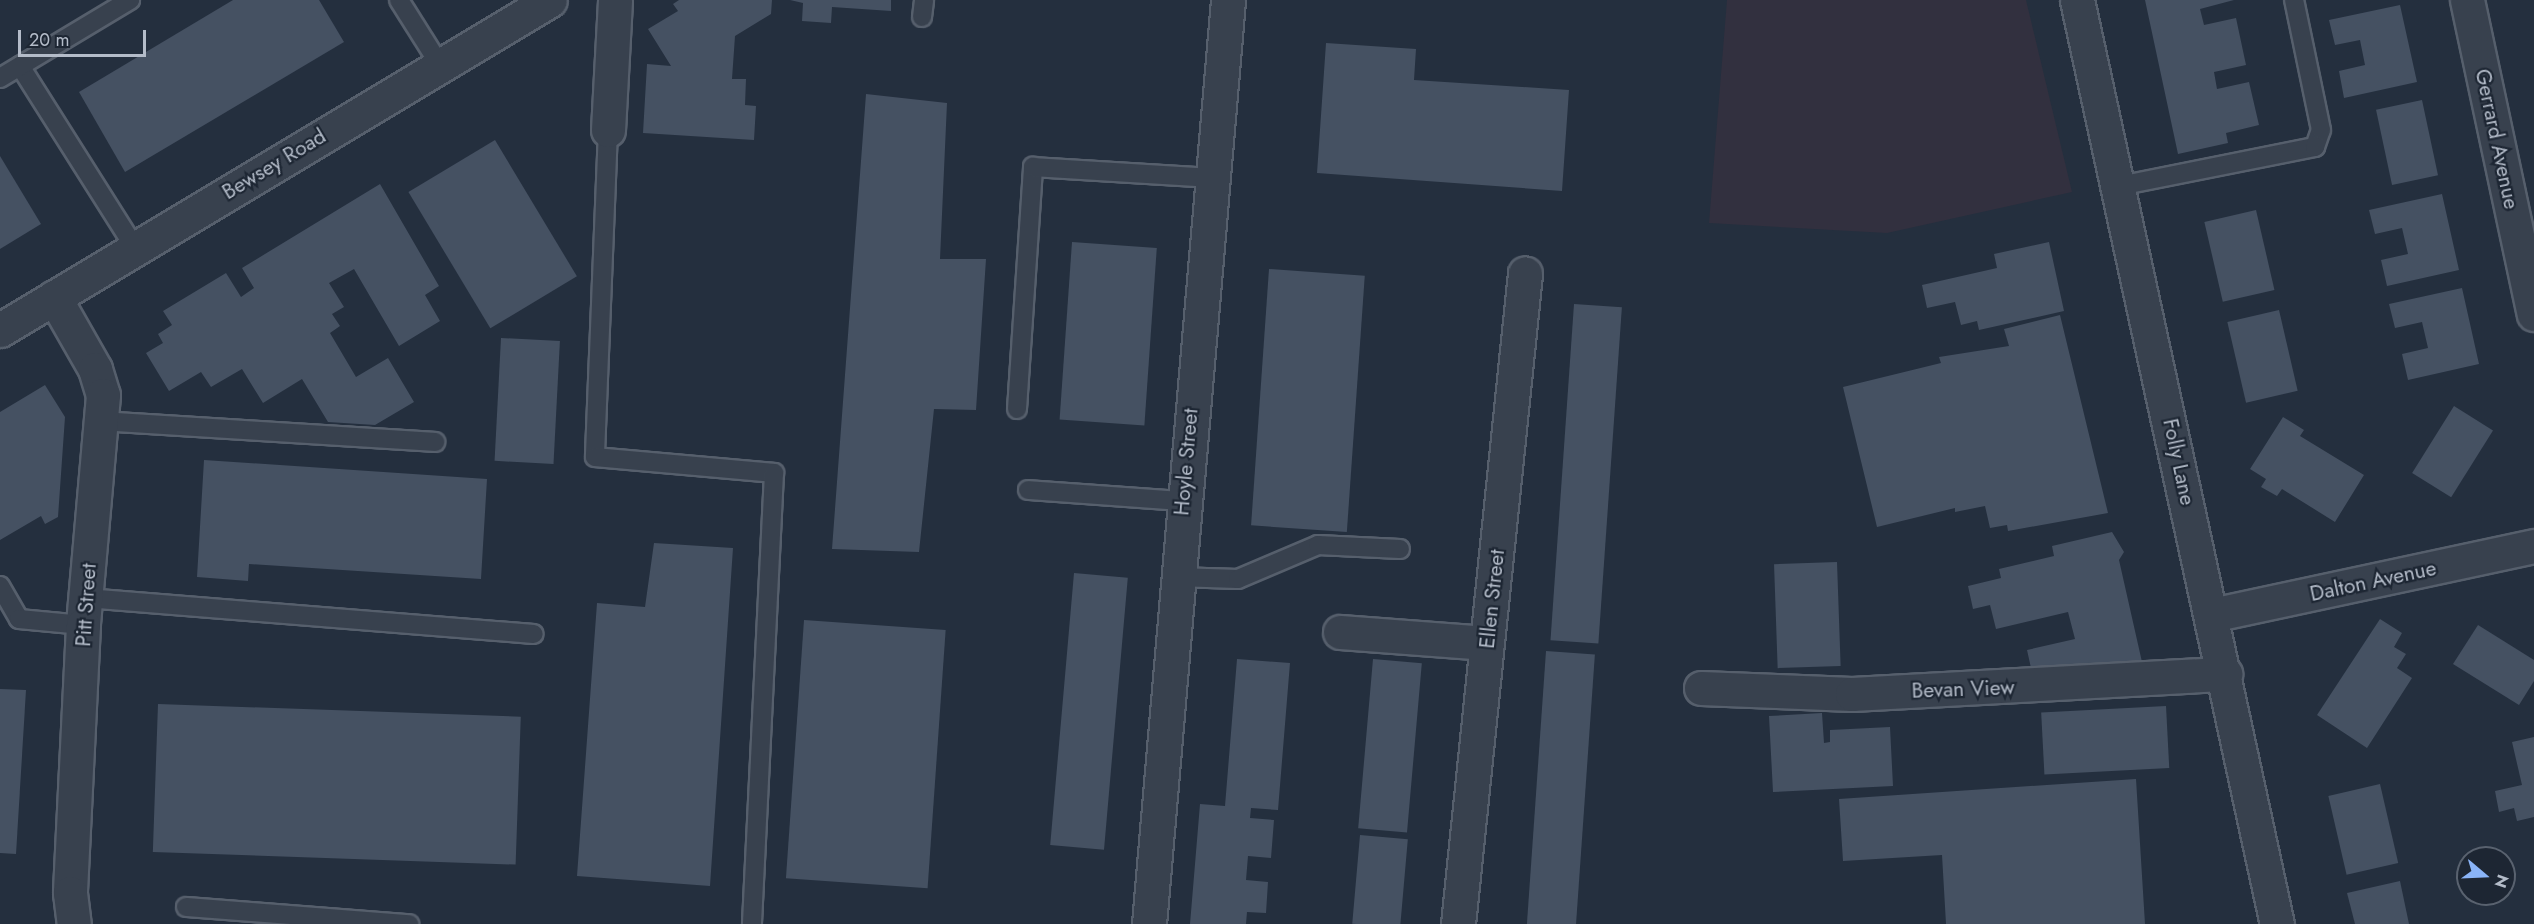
<!DOCTYPE html>
<html>
<head>
<meta charset="utf-8">
<style>
	body { margin:0 }
	#map { position:relative; width:2534px; height:924px; overflow:hidden; background:#242f3e; font-family:Jost,sans-serif }
	div>[style] { position:absolute }
	.medical>* { inset:0; background:#32303f }
	.building>* { inset:0; background:#455162; transform-origin:0 0 }
	.roads { filter:drop-shadow(2px 0 #565f6c) drop-shadow(-2px 0 #565f6c) drop-shadow(0 2px #565f6c) drop-shadow(0 -2px #565f6c) }
	.service>* { height:18px; margin:-9px; padding:0 9px; transform-origin:9px; border-radius:9px; background:#38414e }
	.minor>* { height:33px; margin:-16.5px; padding:0 16.5px; transform-origin:16.5px; border-radius:16.5px; background:#38414e }
	.tertiary>* { height:33px; margin:-16.5px; padding:0 16.5px; transform-origin:16.5px; border-radius:16.5px; background:#38414e }
	span { translate:-50% -50%; white-space:nowrap; text-align:center; line-height:1.15; -webkit-text-stroke:4.5px #1d2633; paint-order:stroke }
	.street-label { font-size:21px; color:#b4bcc9 }
	.north { position:absolute; left:2456px; top:846px; width:60px; height:60px; box-sizing:border-box; background:#1d2633; border:2px solid #59626f; border-radius:50%; rotate:109deg; font-size:16px; font-weight:700; line-height:24px; text-align:center; color:#b4bcc9 }
	.north::after { content:''; display:block; margin:auto; width:21px; height:27px; background:#8ab4f8; clip-path:polygon(50% 0,100% 100%,50% 72%,0 100%) }
	.scale { position:absolute; left:18px; top:30px; width:128px; height:27px; box-sizing:border-box; border:3px solid #b4bcc9; border-top:0; padding-left:8px; font-size:18px; line-height:21px; white-space:nowrap; color:#b4bcc9; -webkit-text-stroke:4px #1d2633; paint-order:stroke }
</style>
</head>
<body>
<div id="map">
	<div class="medical">
		<i style="clip-path:polygon(1727px 0,2026px 0,2072px 192px,1887px 233px,1709px 223px)"></i>
	</div>
	<div class="building">
		<i style="clip-path:polygon(233px 0,319px 0,344px 42px,125px 172px,79px 92px)"></i>
		<i style="clip-path:polygon(679px 0,772px 0,771px 14px,735px 36px,732px 79px,746px 79px,745px 105px,756px 106px,754px 140px,643px 133px,647px 64px,671px 66px,648px 29px,678px 11px,673px 4px)"></i>
		<i style="clip-path:polygon(790px 0,891px 0,891px 11px,832px 7px,831px 23px,802px 21px,803px 3px)"></i>
		<i style="clip-path:polygon(2145px 0,2234px 0,2200px 9px,2204px 25px,2236px 18px,2246px 65px,2214px 72px,2217px 89px,2249px 82px,2259px 125px,2226px 133px,2228px 143px,2178px 154px)"></i>
		<i style="clip-path:polygon(2400px 5px,2417px 82px,2344px 98px,2339px 71px,2365px 65px,2360px 40px,2335px 45px,2329px 20px)"></i>
		<i style="clip-path:polygon(1326px 43px,1416px 49px,1414px 80px,1569px 90px,1562px 191px,1317px 173px)"></i>
		<i style="clip-path:polygon(866px 94px,947px 103px,940px 259px,986px 259px,976px 410px,934px 409px,919px 552px,832px 549px)"></i>
		<i style="left:2422px;top:100px;width:77px;height:47px;rotate:78deg"></i>
		<i style="left:495px;top:140px;width:159px;height:101px;rotate:59deg"></i>
		<i style="clip-path:polygon(0 156px,41px 224px,0 249px)"></i>
		<i style="clip-path:polygon(380px 184px,439px 286px,425px 295px,440px 321px,399px 346px,354px 269px,329px 283px,344px 307px,332px 314px,340px 326px,330px 333px,356px 377px,388px 358px,414px 402px,375px 425px,328px 422px,302px 379px,263px 403px,242px 369px,211px 387px,201px 372px,169px 391px,146px 353px,163px 343px,158px 334px,172px 325px,163px 311px,226px 273px,241px 297px,254px 288px,242px 268px)"></i>
		<i style="clip-path:polygon(2442px 194px,2459px 270px,2387px 286px,2381px 260px,2408px 254px,2402px 228px,2375px 234px,2369px 210px)"></i>
		<i style="left:2256px;top:210px;width:82px;height:53px;rotate:77deg"></i>
		<i style="left:1072px;top:242px;width:85px;height:178px;rotate:4deg"></i>
		<i style="clip-path:polygon(2049px 242px,2064px 311px,1979px 330px,1977px 321px,1961px 325px,1955px 302px,1927px 308px,1922px 285px,1997px 268px,1994px 254px)"></i>
		<i style="left:1269px;top:269px;width:96px;height:257px;rotate:4deg"></i>
		<i style="clip-path:polygon(2462px 288px,2479px 364px,2408px 380px,2402px 354px,2428px 348px,2422px 322px,2395px 328px,2389px 304px)"></i>
		<i style="left:1574px;top:304px;width:48px;height:337px;rotate:4deg"></i>
		<i style="left:2279px;top:310px;width:83px;height:53px;rotate:77deg"></i>
		<i style="clip-path:polygon(2060px 315px,2108px 513px,2008px 531px,2007px 525px,1990px 528px,1985px 506px,1955px 512px,1955px 508px,1877px 527px,1843px 387px,1941px 363px,1939px 357px,2009px 346px,2004px 329px)"></i>
		<i style="left:501px;top:338px;width:59px;height:123px;rotate:3deg"></i>
		<i style="clip-path:polygon(45px 385px,65px 417px,58px 517px,45px 524px,41px 516px,0 540px,0 412px)"></i>
		<i style="left:2454px;top:406px;width:46px;height:79px;rotate:32deg"></i>
		<i style="clip-path:polygon(2283px 417px,2304px 430px,2300px 436px,2364px 475px,2335px 522px,2282px 489px,2277px 496px,2261px 487px,2266px 479px,2250px 469px)"></i>
		<i style="clip-path:polygon(204px 460px,487px 479px,481px 579px,249px 564px,248px 581px,197px 577px)"></i>
		<i style="clip-path:polygon(2112px 532px,2124px 552px,2119px 560px,2142px 662px,2031px 668px,2027px 650px,2075px 639px,2068px 612px,1996px 629px,1990px 605px,1973px 609px,1968px 586px,2001px 578px,1999px 569px,2054px 556px,2052px 546px)"></i>
		<i style="clip-path:polygon(654px 543px,733px 548px,710px 886px,577px 876px,597px 603px,645px 607px)"></i>
		<i style="left:1837px;top:562px;width:104px;height:63px;rotate:88deg"></i>
		<i style="left:1074px;top:573px;width:54px;height:273px;rotate:5deg"></i>
		<i style="clip-path:polygon(2380px 619px,2402px 633px,2394px 647px,2406px 654px,2397px 668px,2412px 678px,2367px 748px,2317px 715px)"></i>
		<i style="left:804px;top:620px;width:142px;height:259px;rotate:4deg"></i>
		<i style="clip-path:polygon(2478px 625px,2534px 660px,2534px 681px,2519px 705px,2453px 664px)"></i>
		<i style="left:1546px;top:651px;width:49px;height:274px;rotate:4deg"></i>
		<i style="clip-path:polygon(1237px 659px,1290px 663px,1278px 810px,1251px 808px,1250px 818px,1274px 820px,1271px 858px,1248px 856px,1246px 880px,1268px 882px,1266px 913px,1247px 912px,1246px 924px,1190px 924px,1200px 804px,1225px 806px)"></i>
		<i style="left:1373px;top:659px;width:49px;height:170px;rotate:5deg"></i>
		<i style="clip-path:polygon(0 689px,26px 690px,16px 854px,0 853px)"></i>
		<i style="left:158px;top:704px;width:363px;height:148px;rotate:2deg"></i>
		<i style="left:2166px;top:706px;width:62px;height:125px;rotate:87deg"></i>
		<i style="clip-path:polygon(1822px 713px,1824px 743px,1830px 742px,1830px 730px,1890px 727px,1893px 786px,1773px 792px,1769px 716px)"></i>
		<i style="clip-path:polygon(2534px 737px,2534px 817px,2517px 821px,2514px 808px,2499px 812px,2495px 791px,2522px 785px,2512px 742px)"></i>
		<i style="clip-path:polygon(2136px 779px,2145px 924px,1946px 924px,1942px 855px,1843px 861px,1839px 799px)"></i>
		<i style="left:2380px;top:784px;width:81px;height:53px;rotate:77deg"></i>
		<i style="left:1360px;top:835px;width:48px;height:89px;rotate:5deg"></i>
		<i style="clip-path:polygon(2400px 881px,2409px 924px,2355px 924px,2347px 893px)"></i>
	</div>
	<div class="roads">
		<div class="service">
			<i style="left:399px;top:0;width:77px;rotate:57.8deg"></i>
			<i style="left:922px;top:17px;width:17px;rotate:-83deg"></i>
			<i style="left:20px;top:66px;width:215px;rotate:57.7deg"></i>
			<i style="left:0;top:78px;width:152px;rotate:-31deg"></i>
			<i style="left:608px;top:130px;width:327px;rotate:92.3deg"></i>
			<i style="left:595px;top:457px;width:180px;rotate:5.1deg"></i>
			<i style="left:774px;top:473px;width:452px;rotate:92.8deg"></i>
			<i style="left:2119px;top:186px;width:200px;rotate:-11.3deg"></i>
			<i style="left:2315px;top:147px;width:18px;rotate:-71deg"></i>
			<i style="left:2321px;top:130px;width:133px;rotate:-101.7deg"></i>
			<i style="left:1017px;top:409px;width:243px;rotate:-86.2deg"></i>
			<i style="left:1033px;top:167px;width:179px;rotate:3.5deg"></i>
			<i style="left:101px;top:421px;width:335px;rotate:3.6deg"></i>
			<i style="left:1028px;top:490px;width:155px;rotate:4.1deg"></i>
			<i style="left:1176px;top:577px;width:62px;rotate:1.8deg"></i>
			<i style="left:1238px;top:579px;width:87px;rotate:-23deg"></i>
			<i style="left:1318px;top:545px;width:82px;rotate:2.8deg"></i>
			<i style="left:0;top:586px;width:38px;rotate:60deg"></i>
			<i style="left:19px;top:619px;width:64px;rotate:5.4deg"></i>
			<i style="left:86px;top:598px;width:449px;rotate:4.6deg"></i>
			<i style="left:186px;top:907px;width:224px;rotate:4.4deg"></i>
		</div>
		<div class="minor">
			<i style="left:2467px;top:0;width:321px;rotate:78deg"></i>
			<i style="left:608px;top:130px;width:130px;rotate:-86.9deg"></i>
			<i style="left:54px;top:297px;width:83px;rotate:60.3deg"></i>
			<i style="left:95px;top:369px;width:27px;rotate:73deg"></i>
			<i style="left:103px;top:395px;width:231px;rotate:95deg"></i>
			<i style="left:83px;top:625px;width:268px;rotate:92.8deg"></i>
			<i style="left:70px;top:893px;width:31px;rotate:83deg"></i>
			<i style="left:2212px;top:615px;width:329px;rotate:-12.1deg"></i>
			<i style="left:1340px;top:632px;width:147px;rotate:4.3deg"></i>
			<i style="left:1701px;top:688px;width:151px;rotate:2.3deg"></i>
			<i style="left:1852px;top:694px;width:374px;rotate:-3.1deg"></i>
			<i style="left:1149px;top:924px;width:927px;rotate:-85.11deg"></i>
			<i style="left:1458px;top:924px;width:654px;rotate:-84.12deg"></i>
		</div>
		<div class="tertiary">
			<i style="left:2077px;top:0;width:945px;rotate:77.79deg"></i>
			<i style="left:0;top:330px;width:641px;rotate:-30.96deg"></i>
		</div>
	</div>
	<div class="street-label">
		<span style="left:2497px;top:139px;rotate:78deg">Gerrard Avenue</span>
		<span style="left:274px;top:164px;rotate:-31deg">Bewsey Road</span>
		<span style="left:1186px;top:462px;rotate:-85deg">Hoyle Street</span>
		<span style="left:2179px;top:462px;rotate:78deg">Folly Lane</span>
		<span style="left:2373px;top:581px;rotate:-12deg">Dalton Avenue</span>
		<span style="left:1492px;top:599px;rotate:-84deg">Ellen Street</span>
		<span style="left:86px;top:605px;rotate:-86deg">Pitt Street</span>
		<span style="left:1963px;top:689px;rotate:-2deg">Bevan View</span>
	</div>
	<div class="north">N</div>
	<div class="scale">20 m</div>
</div>
</body>
</html>
